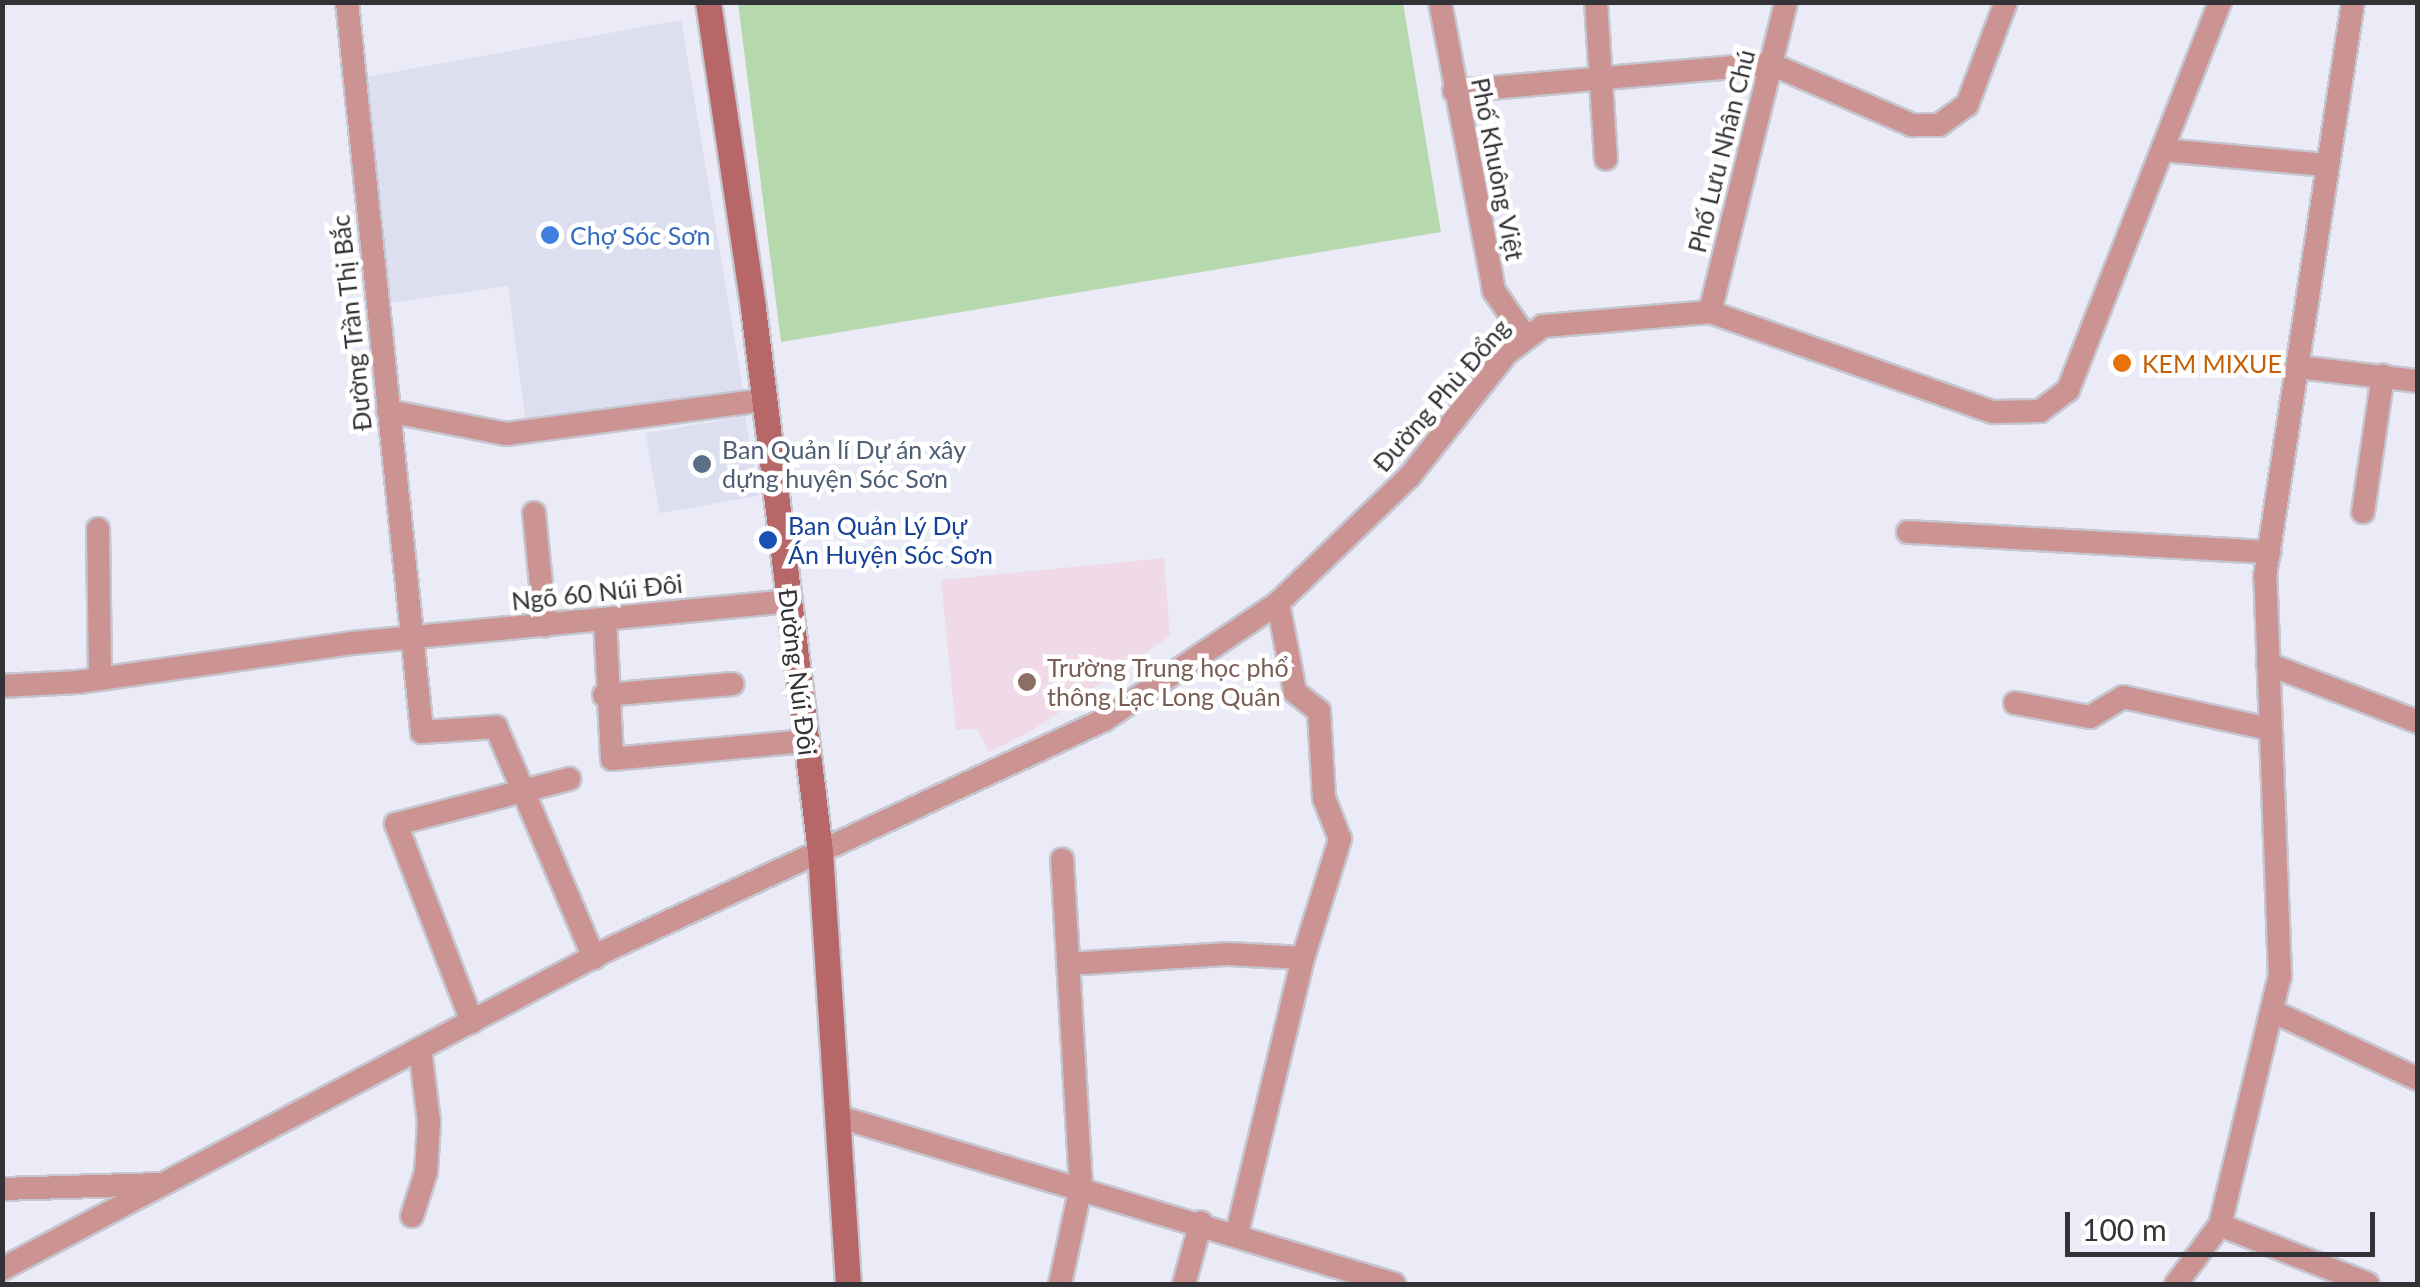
<!DOCTYPE html>
<html>
<head>
<meta charset="utf-8">
<style>
	body { margin:0 }
	#map { position:relative; width:2420px; height:1287px; overflow:hidden; background:#eaebf6; font-family:Lato,sans-serif }
	div>[style] { position:absolute }
	.built>* { inset:0; background:#dedef1; transform-origin:0 0 }
	.education>* { inset:0; background:#f1dae7 }
	.green>* { inset:0; background:#b6d8ad }
	.roads { filter:drop-shadow(2px 0 #c5c6d0) drop-shadow(-2px 0 #c5c6d0) drop-shadow(0 2px #c5c6d0) drop-shadow(0 -2px #c5c6d0) }
	.minor>* { height:22px; margin:-11px; padding:0 11px; transform-origin:11px; border-radius:11px; background:#cc9393 }
	.secondary>* { height:25px; margin:-12.5px; padding:0 12.5px; transform-origin:12.5px; border-radius:12.5px; background:#b86768 }
	.dots>* { width:28px; height:28px; translate:-50% -50%; box-sizing:border-box; border:5px solid #fff; border-radius:50% }
	span { translate:-50% -50%; white-space:nowrap; text-align:center; line-height:1.15; -webkit-text-stroke:9px #fff; paint-order:stroke }
	.street-label { font-size:25px; color:#323237 }
	.shop-label { font-size:25px; color:#366cbe }
	.left { translate:0 -50%; text-align:left }
	.food-label { font-size:25px; color:#c56008 }
	.service-label { font-size:25px; color:#4e5e75 }
	.transit-label { font-size:25px; color:#164399 }
	.education-label { font-size:25px; color:#785e54 }
	.frame { position:absolute; inset:0; border:5px solid #323237; pointer-events:none }
	.scale { position:absolute; left:2065px; top:1212px; width:310px; height:45px; box-sizing:border-box; border:5px solid #323237; border-top:0; padding-left:12px; font-size:30px; line-height:35px; white-space:nowrap; color:#323237; -webkit-text-stroke:8px #fff; paint-order:stroke }
</style>
</head>
<body>
<div id="map">
	<div class="built">
		<i style="clip-path:polygon(681px 20px,745px 401px,527px 431px,508px 286px,390px 303px,366px 77px)"></i>
		<i style="left:745px;top:416px;width:81px;height:101px;rotate:80deg"></i>
	</div>
	<div class="education">
		<i style="clip-path:polygon(1164px 558px,1170px 636px,1032px 731px,989px 752px,977px 729px,956px 730px,941px 580px)"></i>
	</div>
	<div class="green">
		<i style="clip-path:polygon(738px 3px,1403px 3px,1441px 232px,781px 342px)"></i>
	</div>
	<div class="roads">
		<div class="minor">
			<i style="left:347px;top:2px;width:734px;rotate:84.13deg"></i>
			<i style="left:422px;top:732px;width:74px;rotate:-3.9deg"></i>
			<i style="left:496px;top:727px;width:251px;rotate:67deg"></i>
			<i style="left:1440px;top:2px;width:294px;rotate:79.4deg"></i>
			<i style="left:1494px;top:291px;width:55px;rotate:55.4deg"></i>
			<i style="left:1596px;top:2px;width:157px;rotate:86.4deg"></i>
			<i style="left:1454px;top:91px;width:318px;rotate:-4.9deg"></i>
			<i style="left:1771px;top:64px;width:154px;rotate:23.4deg"></i>
			<i style="left:1912px;top:125px;width:27px"></i>
			<i style="left:1939px;top:125px;width:34px;rotate:-36deg"></i>
			<i style="left:1967px;top:105px;width:110px;rotate:-69.3deg"></i>
			<i style="left:2163px;top:150px;width:163px;rotate:5.3deg"></i>
			<i style="left:1710px;top:312px;width:319px;rotate:-76.2deg"></i>
			<i style="left:2298px;top:367px;width:121px;rotate:6.7deg"></i>
			<i style="left:388px;top:411px;width:120px;rotate:11deg"></i>
			<i style="left:506px;top:434px;width:261px;rotate:-7.5deg"></i>
			<i style="left:2363px;top:512px;width:138px;rotate:-81.7deg"></i>
			<i style="left:534px;top:513px;width:113px;rotate:84.4deg"></i>
			<i style="left:98px;top:529px;width:150px;rotate:89.2deg"></i>
			<i style="left:1908px;top:532px;width:362px;rotate:3.2deg"></i>
			<i style="left:605px;top:619px;width:140px;rotate:87.1deg"></i>
			<i style="left:612px;top:759px;width:196px;rotate:-5.3deg"></i>
			<i style="left:2268px;top:664px;width:161px;rotate:21.1deg"></i>
			<i style="left:2px;top:686px;width:76px;rotate:-3deg"></i>
			<i style="left:78px;top:682px;width:278px;rotate:-8.1deg"></i>
			<i style="left:353px;top:643px;width:438px;rotate:-5.5deg"></i>
			<i style="left:604px;top:695px;width:129px;rotate:-4.9deg"></i>
			<i style="left:2015px;top:703px;width:76px;rotate:10.6deg"></i>
			<i style="left:2090px;top:717px;width:39px;rotate:-31deg"></i>
			<i style="left:2123px;top:697px;width:150px;rotate:12.3deg"></i>
			<i style="left:1068px;top:964px;width:161px;rotate:-3.6deg"></i>
			<i style="left:1229px;top:954px;width:74px;rotate:3.1deg"></i>
			<i style="left:2272px;top:1011px;width:161px;rotate:25deg"></i>
			<i style="left:472px;top:1022px;width:212px;rotate:-111deg"></i>
			<i style="left:396px;top:824px;width:179px;rotate:-14.6deg"></i>
			<i style="left:836px;top:1116px;width:583px;rotate:16.76deg"></i>
			<i style="left:2px;top:1189px;width:157px;rotate:-1.8deg"></i>
			<i style="left:412px;top:1216px;width:46px;rotate:-72.3deg"></i>
			<i style="left:426px;top:1172px;width:50px;rotate:-86.6deg"></i>
			<i style="left:429px;top:1122px;width:74px;rotate:-97deg"></i>
			<i style="left:2220px;top:1225px;width:159px;rotate:21.7deg"></i>
			<i style="left:1237px;top:1233px;width:283px;rotate:-76.5deg"></i>
			<i style="left:1303px;top:958px;width:125px;rotate:-72.7deg"></i>
			<i style="left:1340px;top:839px;width:44px;rotate:-111.3deg"></i>
			<i style="left:1324px;top:798px;width:87px;rotate:-93.3deg"></i>
			<i style="left:1319px;top:711px;width:31px;rotate:-142deg"></i>
			<i style="left:1295px;top:692px;width:91px;rotate:-100.8deg"></i>
			<i style="left:2px;top:1269px;width:682px;rotate:-27.81deg"></i>
			<i style="left:605px;top:951px;width:550px;rotate:-24.84deg"></i>
			<i style="left:1104px;top:720px;width:210px;rotate:-33.9deg"></i>
			<i style="left:1278px;top:603px;width:182px;rotate:-43.9deg"></i>
			<i style="left:1409px;top:477px;width:158px;rotate:-51.7deg"></i>
			<i style="left:1507px;top:353px;width:45px;rotate:-36.9deg"></i>
			<i style="left:1543px;top:326px;width:168px;rotate:-4.8deg"></i>
			<i style="left:1710px;top:312px;width:300px;rotate:19.5deg"></i>
			<i style="left:1993px;top:412px;width:47px;rotate:-1.2deg"></i>
			<i style="left:2040px;top:411px;width:35px;rotate:-37deg"></i>
			<i style="left:2068px;top:390px;width:417px;rotate:-68.6deg"></i>
			<i style="left:1060px;top:1284px;width:100px;rotate:-77.9deg"></i>
			<i style="left:1081px;top:1186px;width:327px;rotate:-93.3deg"></i>
			<i style="left:1184px;top:1284px;width:64px;rotate:-74.7deg"></i>
			<i style="left:2176px;top:1284px;width:74px;rotate:-53.3deg"></i>
			<i style="left:2220px;top:1225px;width:256px;rotate:-76.5deg"></i>
			<i style="left:2280px;top:976px;width:400px;rotate:-92.1deg"></i>
			<i style="left:2265px;top:576px;width:581px;rotate:-81.28deg"></i>
		</div>
		<div class="secondary">
			<i style="left:708px;top:2px;width:309px;rotate:81.6deg"></i>
			<i style="left:753px;top:308px;width:547px;rotate:82.97deg"></i>
			<i style="left:820px;top:851px;width:434px;rotate:86.3deg"></i>
		</div>
	</div>
	<div class="dots">
		<i style="left:550px;top:235px;background:#3f7fe0"></i>
		<i style="left:2122px;top:363px;background:#e8710a"></i>
		<i style="left:702px;top:464px;background:#5c6f8a"></i>
		<i style="left:768px;top:540px;background:#1a4fb4"></i>
		<i style="left:1027px;top:682px;background:#8d6e63"></i>
	</div>
	<div class="street-label">
		<span style="left:1721px;top:151px;rotate:-76deg">Phố Lưu Nhân Chú</span>
		<span style="left:1498px;top:169px;rotate:79deg">Phố Khuông Việt</span>
		<span style="left:351px;top:323px;rotate:-96deg">Đường Trần Thị Bắc</span>
		<span style="left:1441px;top:395px;rotate:-49deg">Đường Phù Đổng</span>
		<span style="left:597px;top:592px;rotate:-6deg">Ngõ 60 Núi Đôi</span>
		<span style="left:798px;top:672px;rotate:83deg">Đường Núi Đôi</span>
	</div>
	<div class="shop-label">
		<span class="left" style="left:570px;top:235px">Chợ Sóc Sơn</span>
	</div>
	<div class="food-label">
		<span class="left" style="left:2142px;top:363px">KEM MIXUE</span>
	</div>
	<div class="service-label">
		<span class="left" style="left:722px;top:464px">Ban Quản lí Dự án xây<br>dựng huyện Sóc Sơn</span>
	</div>
	<div class="transit-label">
		<span class="left" style="left:788px;top:540px">Ban Quản Lý Dự<br>Án Huyện Sóc Sơn</span>
	</div>
	<div class="education-label">
		<span class="left" style="left:1047px;top:682px">Trường Trung học phổ<br>thông Lạc Long Quân</span>
	</div>
	<div class="frame"></div>
	<div class="scale">100 m</div>
</div>
</body>
</html>
